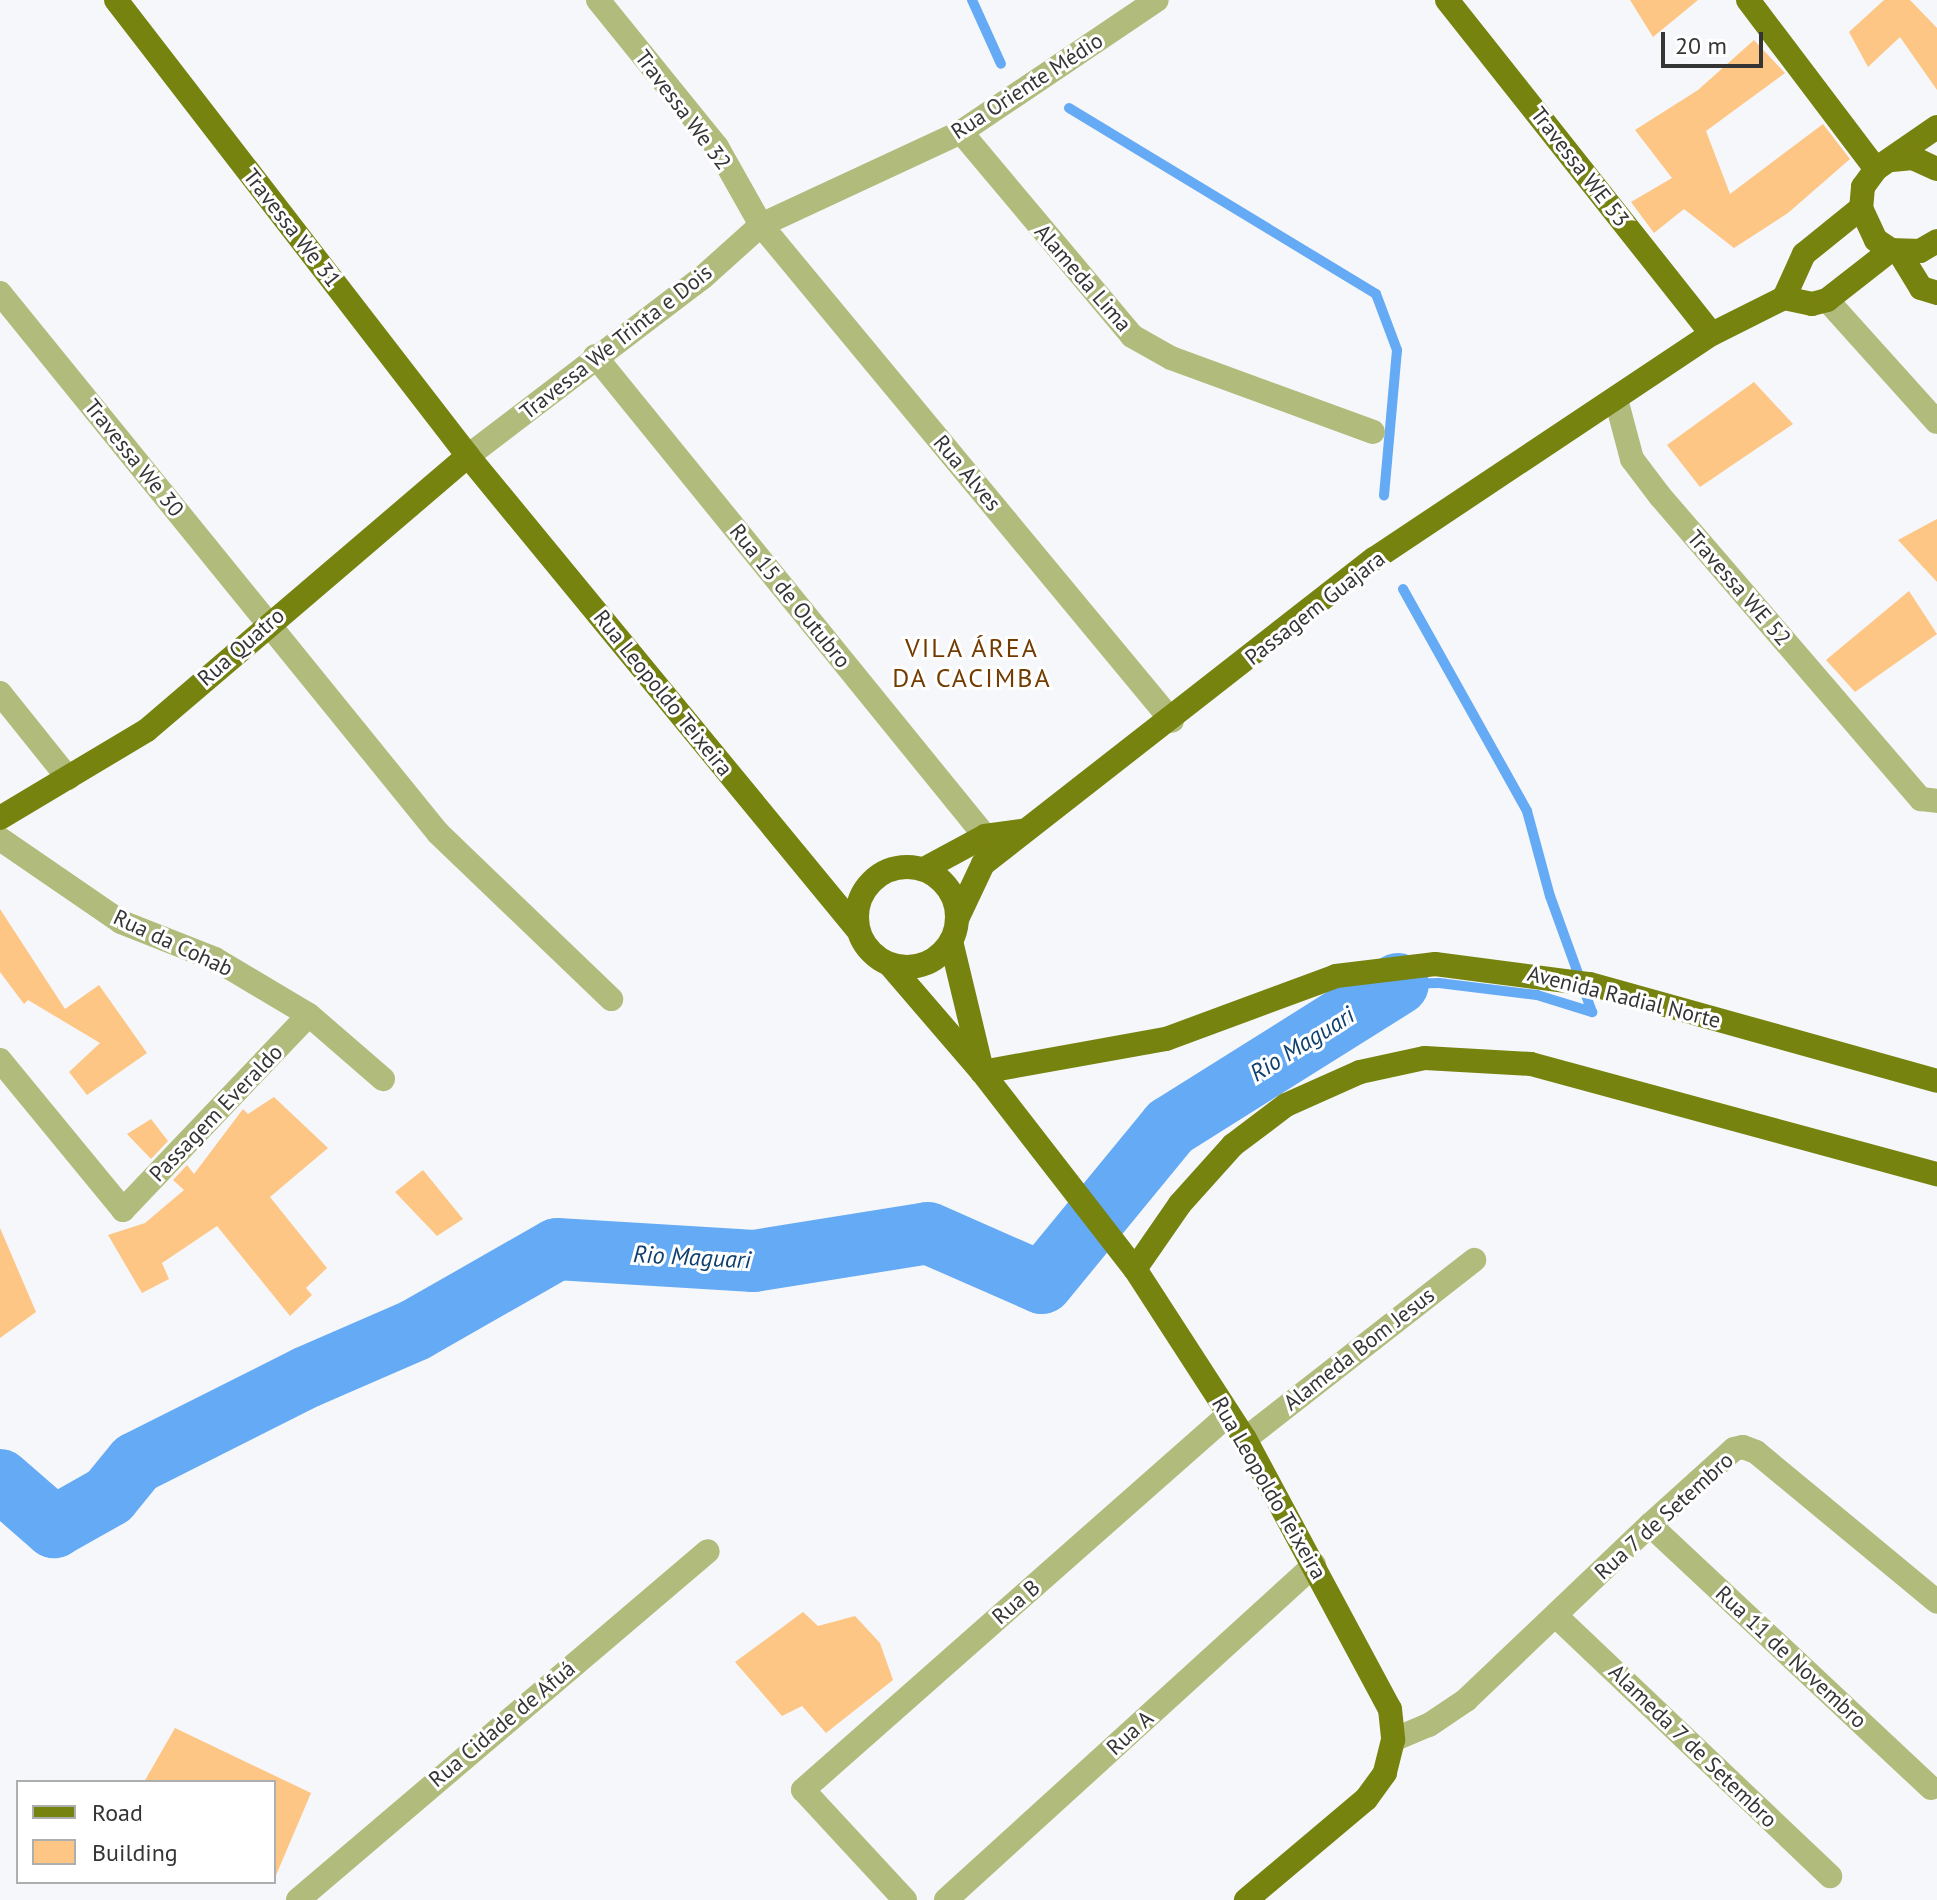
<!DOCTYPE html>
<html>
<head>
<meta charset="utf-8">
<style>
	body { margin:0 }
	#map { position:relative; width:1937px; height:1900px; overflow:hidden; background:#f6f7fa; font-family:"PT Sans",sans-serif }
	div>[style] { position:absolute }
	.stream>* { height:10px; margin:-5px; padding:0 5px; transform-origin:5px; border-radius:5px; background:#65aaf4 }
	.river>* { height:62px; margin:-31px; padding:0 31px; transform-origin:31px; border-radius:31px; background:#65aaf4 }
	.building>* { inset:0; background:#fdc685 }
	.minor>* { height:24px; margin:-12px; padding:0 12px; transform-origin:12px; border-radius:12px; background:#b0bb7c }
	.major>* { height:24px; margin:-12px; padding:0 12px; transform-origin:12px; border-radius:12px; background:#77830f }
	.major>.ring { margin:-12px; padding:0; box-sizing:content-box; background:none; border:24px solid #77830f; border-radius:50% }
	span { translate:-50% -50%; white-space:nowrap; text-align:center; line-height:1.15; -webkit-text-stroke:6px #fff; paint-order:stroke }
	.street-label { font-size:22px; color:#353536 }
	.water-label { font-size:24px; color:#0f406f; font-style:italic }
	.quarter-label { font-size:26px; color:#733b00; letter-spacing:2px }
	.legend { position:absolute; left:16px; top:1780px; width:260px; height:104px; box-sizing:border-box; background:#fff; border:2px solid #aeaeaf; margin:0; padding:10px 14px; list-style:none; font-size:24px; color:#353536 }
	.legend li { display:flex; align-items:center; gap:16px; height:40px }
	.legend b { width:40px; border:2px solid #aeaeaf }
	.scale { position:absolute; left:1661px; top:32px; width:102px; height:36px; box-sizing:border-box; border:4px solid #353536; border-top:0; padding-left:10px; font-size:24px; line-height:28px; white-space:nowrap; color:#353536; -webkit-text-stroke:6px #fff; paint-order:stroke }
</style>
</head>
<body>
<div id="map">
	<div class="stream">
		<i style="left:972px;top:0;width:70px;rotate:65.6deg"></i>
		<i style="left:1069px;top:108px;width:359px;rotate:31.2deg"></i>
		<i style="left:1376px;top:294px;width:60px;rotate:69.4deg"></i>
		<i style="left:1397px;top:350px;width:146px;rotate:95.1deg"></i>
		<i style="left:1403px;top:589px;width:254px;rotate:60.8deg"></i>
		<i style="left:1527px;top:811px;width:88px;rotate:74.9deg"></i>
		<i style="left:1550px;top:896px;width:123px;rotate:70.1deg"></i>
		<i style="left:1398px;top:984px;width:41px;rotate:-1.4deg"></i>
		<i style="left:1439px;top:983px;width:99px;rotate:7deg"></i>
		<i style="left:1537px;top:995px;width:58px;rotate:17.2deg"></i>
	</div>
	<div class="river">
		<i style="left:0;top:1480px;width:72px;rotate:41deg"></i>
		<i style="left:54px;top:1527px;width:63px;rotate:-29.4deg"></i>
		<i style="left:109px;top:1496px;width:43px;rotate:-50.7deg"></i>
		<i style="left:136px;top:1463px;width:191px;rotate:-26.7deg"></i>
		<i style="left:307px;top:1377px;width:118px;rotate:-23.5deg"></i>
		<i style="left:415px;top:1330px;width:163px;rotate:-29.7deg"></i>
		<i style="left:557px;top:1249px;width:197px;rotate:3.5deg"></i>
		<i style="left:754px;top:1261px;width:176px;rotate:-9.1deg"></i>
		<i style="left:928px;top:1233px;width:124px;rotate:23.7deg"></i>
		<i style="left:1042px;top:1283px;width:202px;rotate:-50.6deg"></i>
		<i style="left:1170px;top:1127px;width:269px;rotate:-32.1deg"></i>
	</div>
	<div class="building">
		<i style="clip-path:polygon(1630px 0,1698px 0,1653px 37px)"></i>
		<i style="clip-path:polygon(1884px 0,1910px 0,1937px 28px,1937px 90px,1900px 37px,1868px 67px,1849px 32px)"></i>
		<i style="clip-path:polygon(1754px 40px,1785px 73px,1706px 131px,1730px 194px,1823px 124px,1850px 159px,1788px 213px,1734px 248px,1684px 209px,1654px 233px,1631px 202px,1672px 178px,1635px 130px,1698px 90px)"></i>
		<i style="clip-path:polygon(1754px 382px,1793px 424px,1700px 487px,1667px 445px)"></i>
		<i style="clip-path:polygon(1937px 519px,1937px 582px,1898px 540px)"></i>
		<i style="clip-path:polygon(1909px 591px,1937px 634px,1855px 692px,1826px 660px)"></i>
		<i style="clip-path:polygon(0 909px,65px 1009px,99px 985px,147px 1053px,87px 1095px,69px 1072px,100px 1043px,28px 1000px,24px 1004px,0 972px)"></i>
		<i style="clip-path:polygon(274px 1097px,328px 1148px,270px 1197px,327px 1268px,306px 1288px,312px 1295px,290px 1316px,217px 1226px,162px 1263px,169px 1279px,142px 1293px,108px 1235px,145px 1223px,184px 1190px,173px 1180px,187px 1165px,194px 1174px,243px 1109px,248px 1114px)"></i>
		<i style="clip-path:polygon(151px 1119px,168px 1141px,151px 1159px,127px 1134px)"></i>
		<i style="clip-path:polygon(423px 1170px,463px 1219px,437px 1236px,395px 1192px)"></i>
		<i style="clip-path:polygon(0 1228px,36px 1312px,0 1338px)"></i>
		<i style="clip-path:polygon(803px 1612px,818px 1626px,855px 1616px,880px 1643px,893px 1680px,826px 1733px,802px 1706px,782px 1716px,735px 1662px)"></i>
		<i style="clip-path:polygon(175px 1728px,311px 1793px,274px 1880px,274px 1782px,144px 1782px)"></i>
	</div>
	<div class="minor">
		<i style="left:598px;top:0;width:189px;rotate:51deg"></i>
		<i style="left:717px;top:147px;width:90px;rotate:60.6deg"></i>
		<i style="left:761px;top:225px;width:644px;rotate:50.35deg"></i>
		<i style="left:961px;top:132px;width:266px;rotate:50deg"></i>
		<i style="left:1132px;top:336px;width:45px;rotate:29.4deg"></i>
		<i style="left:1171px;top:358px;width:215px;rotate:20.1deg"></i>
		<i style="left:0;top:293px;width:695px;rotate:50.95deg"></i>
		<i style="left:438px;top:833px;width:240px;rotate:43.8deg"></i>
		<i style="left:1827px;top:300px;width:164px;rotate:48deg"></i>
		<i style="left:595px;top:356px;width:618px;rotate:50.91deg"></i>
		<i style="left:1616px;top:399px;width:62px;rotate:75.1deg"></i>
		<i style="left:1632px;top:459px;width:46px;rotate:52.9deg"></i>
		<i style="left:1660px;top:496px;width:400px;rotate:49.3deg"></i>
		<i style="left:1921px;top:799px;width:16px;rotate:7deg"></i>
		<i style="left:468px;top:456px;width:294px;rotate:-37.3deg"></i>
		<i style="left:702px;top:278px;width:79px;rotate:-41.9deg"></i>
		<i style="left:761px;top:225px;width:221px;rotate:-24.9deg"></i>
		<i style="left:961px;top:132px;width:236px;rotate:-34deg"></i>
		<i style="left:0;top:693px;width:109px;rotate:51.3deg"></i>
		<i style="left:0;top:839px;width:147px;rotate:34.4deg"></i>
		<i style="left:121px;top:922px;width:101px;rotate:21.5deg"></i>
		<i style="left:215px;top:959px;width:109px;rotate:30.8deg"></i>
		<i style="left:309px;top:1015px;width:98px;rotate:40.9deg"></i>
		<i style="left:0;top:1060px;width:194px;rotate:50.6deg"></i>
		<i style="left:123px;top:1210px;width:269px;rotate:-46.4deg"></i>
		<i style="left:1245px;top:1439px;width:291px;rotate:-38deg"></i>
		<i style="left:1650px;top:1525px;width:385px;rotate:43.1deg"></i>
		<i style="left:1556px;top:1616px;width:378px;rotate:43.5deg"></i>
		<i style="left:1393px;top:1740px;width:39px;rotate:-23deg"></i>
		<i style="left:1429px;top:1725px;width:45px;rotate:-34deg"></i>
		<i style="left:1466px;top:1700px;width:254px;rotate:-43.6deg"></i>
		<i style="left:1650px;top:1525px;width:113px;rotate:-42.1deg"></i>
		<i style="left:1734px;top:1449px;width:9px;rotate:-13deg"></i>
		<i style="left:1743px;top:1447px;width:14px;rotate:21deg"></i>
		<i style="left:1756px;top:1452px;width:235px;rotate:39.6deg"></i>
		<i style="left:298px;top:1900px;width:538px;rotate:-40.41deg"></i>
		<i style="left:905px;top:1900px;width:150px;rotate:-132.8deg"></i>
		<i style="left:803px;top:1790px;width:568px;rotate:-41.43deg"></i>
		<i style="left:946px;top:1900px;width:498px;rotate:-42.3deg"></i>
	</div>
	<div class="major">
		<i style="left:116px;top:0;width:576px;rotate:52.33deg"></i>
		<i style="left:468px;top:456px;width:612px;rotate:50.57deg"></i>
		<i style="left:1447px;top:0;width:426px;rotate:51.6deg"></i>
		<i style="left:1748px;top:0;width:212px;rotate:52.9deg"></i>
		<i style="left:1937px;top:127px;width:74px;rotate:145.5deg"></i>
		<i style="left:1876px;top:169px;width:22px;rotate:126deg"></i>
		<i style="left:1863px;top:187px;width:21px;rotate:95deg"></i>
		<i style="left:1861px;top:208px;width:35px;rotate:65deg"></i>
		<i style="left:1876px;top:240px;width:18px;rotate:34deg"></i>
		<i style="left:1891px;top:250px;width:29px;rotate:2deg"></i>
		<i style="left:1920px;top:251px;width:20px;rotate:-30deg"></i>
		<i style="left:1892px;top:160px;width:21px;rotate:-5deg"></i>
		<i style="left:1913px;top:158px;width:26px;rotate:25deg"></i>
		<i style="left:1899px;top:252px;width:42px;rotate:58.6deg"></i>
		<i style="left:1921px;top:288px;width:17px;rotate:17deg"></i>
		<i style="left:1784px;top:298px;width:48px;rotate:-65.6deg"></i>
		<i style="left:1804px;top:254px;width:73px;rotate:-38.9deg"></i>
		<i style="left:0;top:818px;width:171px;rotate:-30.9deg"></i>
		<i style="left:147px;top:730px;width:422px;rotate:-40.5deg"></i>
		<i class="ring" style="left:857px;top:867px;width:76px;height:76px"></i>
		<i style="left:924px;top:869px;width:69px;rotate:-28.4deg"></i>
		<i style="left:985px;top:836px;width:37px;rotate:-8deg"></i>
		<i style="left:957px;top:919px;width:61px;rotate:-64.7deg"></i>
		<i style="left:983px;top:864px;width:496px;rotate:-38deg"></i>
		<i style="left:1374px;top:559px;width:406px;rotate:-33.7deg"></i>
		<i style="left:1712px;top:334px;width:80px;rotate:-26.6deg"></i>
		<i style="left:1784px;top:298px;width:29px;rotate:12deg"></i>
		<i style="left:1812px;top:304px;width:16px;rotate:-15deg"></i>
		<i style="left:1827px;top:300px;width:81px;rotate:-38deg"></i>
		<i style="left:951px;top:941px;width:129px;rotate:76.5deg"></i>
		<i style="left:890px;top:965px;width:141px;rotate:49.3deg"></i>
		<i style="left:982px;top:1072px;width:249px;rotate:52.2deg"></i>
		<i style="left:1135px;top:1269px;width:202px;rotate:57.1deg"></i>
		<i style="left:1245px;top:1439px;width:306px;rotate:61.8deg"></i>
		<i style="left:1390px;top:1709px;width:31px;rotate:84deg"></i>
		<i style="left:1393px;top:1740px;width:34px;rotate:104deg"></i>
		<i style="left:1385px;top:1773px;width:32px;rotate:126deg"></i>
		<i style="left:1366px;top:1799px;width:157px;rotate:139.9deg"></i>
		<i style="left:982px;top:1072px;width:187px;rotate:-10.2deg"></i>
		<i style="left:1166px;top:1039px;width:181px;rotate:-20.3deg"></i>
		<i style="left:1336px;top:976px;width:100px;rotate:-6.9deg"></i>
		<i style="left:1435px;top:964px;width:156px;rotate:7.4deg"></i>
		<i style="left:1590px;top:984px;width:360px;rotate:15.6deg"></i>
		<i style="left:1135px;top:1269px;width:79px;rotate:-55.3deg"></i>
		<i style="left:1180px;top:1204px;width:79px;rotate:-48.1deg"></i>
		<i style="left:1233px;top:1145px;width:66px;rotate:-37deg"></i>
		<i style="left:1286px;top:1105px;width:81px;rotate:-24deg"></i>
		<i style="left:1360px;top:1072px;width:66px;rotate:-12.2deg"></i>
		<i style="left:1425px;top:1058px;width:106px;rotate:3.2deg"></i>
		<i style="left:1531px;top:1064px;width:421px;rotate:15.2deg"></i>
	</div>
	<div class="street-label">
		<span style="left:1027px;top:86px;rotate:-33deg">Rua Oriente Médio</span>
		<span style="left:683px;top:110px;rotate:53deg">Travessa We 32</span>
		<span style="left:1580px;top:167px;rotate:52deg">Travessa WE 53</span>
		<span style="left:292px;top:228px;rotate:52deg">Travessa We 31</span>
		<span style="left:1083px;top:278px;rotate:49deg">Alameda Lima</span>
		<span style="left:616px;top:342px;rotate:-38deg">Travessa We Trinta e Dois</span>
		<span style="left:134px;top:458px;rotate:51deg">Travessa We 30</span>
		<span style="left:967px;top:473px;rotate:50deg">Rua Alves</span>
		<span style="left:1739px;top:588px;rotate:49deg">Travessa WE 52</span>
		<span style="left:790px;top:596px;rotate:51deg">Rua 15 de Outubro</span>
		<span style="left:1315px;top:608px;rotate:-38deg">Passagem Guajara</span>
		<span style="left:241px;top:647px;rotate:-41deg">Rua Quatro</span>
		<span style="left:663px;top:693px;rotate:51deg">Rua Leopoldo Teixeira</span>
		<span style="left:173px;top:943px;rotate:25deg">Rua da Cohab</span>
		<span style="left:1624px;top:997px;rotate:14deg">Avenida Radial Norte</span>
		<span style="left:216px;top:1113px;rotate:-46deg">Passagem Everaldo</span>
		<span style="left:1359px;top:1349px;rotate:-38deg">Alameda Bom Jesus</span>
		<span style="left:1269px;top:1488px;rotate:60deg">Rua Leopoldo Teixeira</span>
		<span style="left:1664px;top:1516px;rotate:-42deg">Rua 7 de Setembro</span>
		<span style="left:1016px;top:1602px;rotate:-41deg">Rua B</span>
		<span style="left:1791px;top:1657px;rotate:43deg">Rua 11 de Novembro</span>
		<span style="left:502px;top:1724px;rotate:-40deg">Rua Cidade de Afuá</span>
		<span style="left:1130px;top:1733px;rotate:-42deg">Rua A</span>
		<span style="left:1693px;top:1746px;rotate:44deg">Alameda 7 de Setembro</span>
	</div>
	<div class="water-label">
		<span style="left:1302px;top:1044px;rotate:-32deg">Rio Maguari</span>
		<span style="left:692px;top:1257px;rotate:3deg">Rio Maguari</span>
	</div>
	<div class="quarter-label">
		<span style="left:972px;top:663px">VILA ÁREA<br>DA CACIMBA</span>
	</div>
	<ul class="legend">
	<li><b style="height:10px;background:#77830f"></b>Road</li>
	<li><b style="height:22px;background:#fdc685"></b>Building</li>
	</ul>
	<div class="scale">20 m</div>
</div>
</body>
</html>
